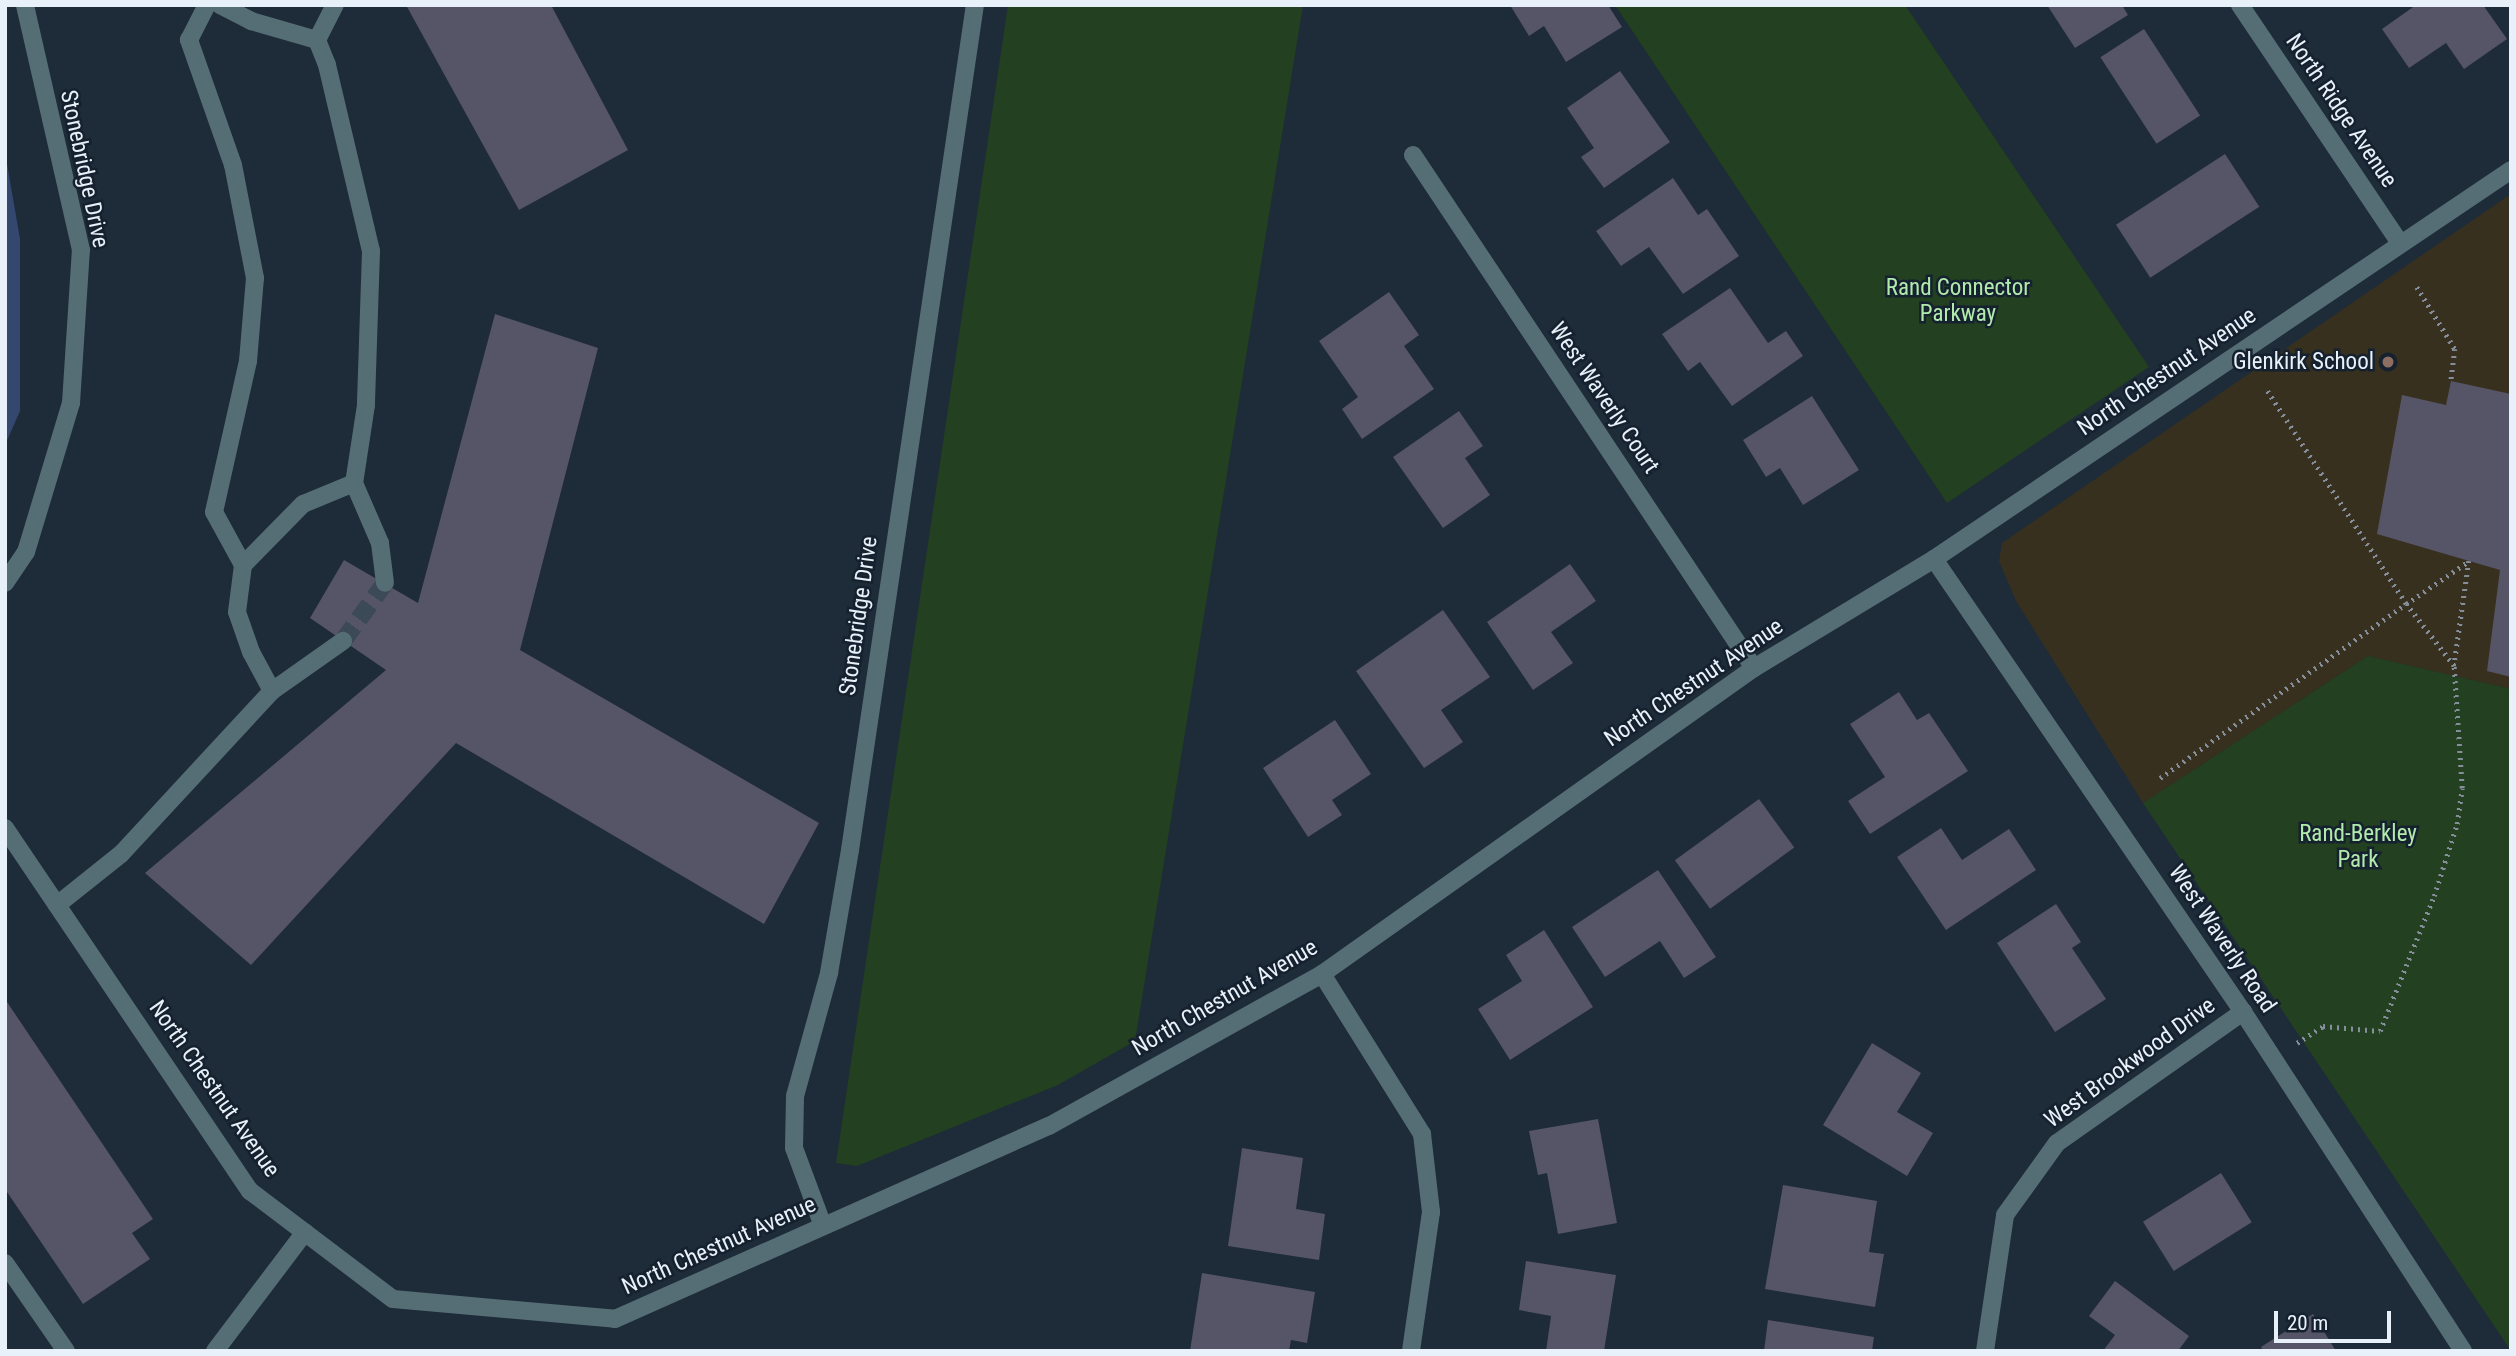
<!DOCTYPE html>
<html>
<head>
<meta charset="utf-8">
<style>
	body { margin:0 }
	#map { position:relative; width:2516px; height:1356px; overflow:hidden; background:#1e2b39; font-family:"Roboto Condensed",sans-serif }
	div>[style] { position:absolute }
	.education>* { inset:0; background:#38301f }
	.green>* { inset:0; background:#234020 }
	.water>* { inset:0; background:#34476e }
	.building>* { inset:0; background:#565467; transform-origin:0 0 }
	.minor-tunnel>* { height:18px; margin-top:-9px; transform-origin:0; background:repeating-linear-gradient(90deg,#3c4956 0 18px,transparent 0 27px) }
	.path>* { height:4.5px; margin-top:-2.25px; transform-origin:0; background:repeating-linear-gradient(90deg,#858f9b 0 2px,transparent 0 7px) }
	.minor>* { height:18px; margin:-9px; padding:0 9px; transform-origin:9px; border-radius:9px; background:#556e75 }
	.dots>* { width:19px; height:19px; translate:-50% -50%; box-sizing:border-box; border:4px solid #15212f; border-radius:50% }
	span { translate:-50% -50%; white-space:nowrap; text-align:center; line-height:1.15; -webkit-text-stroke:5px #15212f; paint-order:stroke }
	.street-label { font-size:23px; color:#e8f0f9 }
	.park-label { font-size:23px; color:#b2eaac }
	.poi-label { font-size:23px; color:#e8f0f9 }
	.right { translate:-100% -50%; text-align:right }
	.frame { position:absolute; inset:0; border:7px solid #e8f0f9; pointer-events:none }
	.scale { position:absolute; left:2274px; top:1311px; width:117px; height:32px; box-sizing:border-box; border:4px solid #e8f0f9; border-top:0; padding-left:9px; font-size:21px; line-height:24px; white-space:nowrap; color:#e8f0f9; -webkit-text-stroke:5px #15212f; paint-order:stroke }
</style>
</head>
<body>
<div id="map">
	<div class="education">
		<i style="clip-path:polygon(2511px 194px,2511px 689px,2368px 656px,2143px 803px,2016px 601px,1999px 561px,2002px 543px)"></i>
	</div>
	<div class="green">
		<i style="clip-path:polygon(1008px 5px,1303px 5px,1135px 1041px,1058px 1085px,857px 1166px,836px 1163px)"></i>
		<i style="clip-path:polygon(1615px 5px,1905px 5px,2149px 367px,1947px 503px)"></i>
		<i style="clip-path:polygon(2368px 656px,2511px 689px,2511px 1351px,2143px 803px)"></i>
	</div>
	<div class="water">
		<i style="clip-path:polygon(5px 152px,20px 239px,20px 411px,5px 445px)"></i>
	</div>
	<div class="building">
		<i style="clip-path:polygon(406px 5px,551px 5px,628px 150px,519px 210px)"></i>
		<i style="clip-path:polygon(1510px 5px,1608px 5px,1622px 27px,1566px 62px,1544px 26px,1529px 36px)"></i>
		<i style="clip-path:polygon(2047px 5px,2122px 5px,2128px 15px,2075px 48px)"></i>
		<i style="clip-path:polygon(2416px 5px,2483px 5px,2507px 39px,2464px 69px,2446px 43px,2409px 68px,2382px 29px)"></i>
		<i style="left:2144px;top:29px;width:103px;height:52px;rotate:57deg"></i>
		<i style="clip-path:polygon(1620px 71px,1670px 142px,1604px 188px,1581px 157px,1594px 148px,1567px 108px)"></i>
		<i style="left:2225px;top:154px;width:63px;height:130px;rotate:57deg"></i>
		<i style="clip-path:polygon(1673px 178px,1698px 215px,1707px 209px,1739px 256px,1683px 294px,1649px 247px,1621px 266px,1596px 231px)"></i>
		<i style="clip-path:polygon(1730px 288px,1768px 343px,1786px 331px,1803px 356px,1732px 406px,1700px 362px,1688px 371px,1662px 334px)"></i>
		<i style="clip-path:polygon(1389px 292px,1419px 335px,1404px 346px,1434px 389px,1362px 439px,1342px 409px,1358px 397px,1319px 341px)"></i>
		<i style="clip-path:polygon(495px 314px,598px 348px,520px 650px,819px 823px,764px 924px,456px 743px,251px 965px,145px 873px,386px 670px,310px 618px,344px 560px,418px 603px)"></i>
		<i style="clip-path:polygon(2451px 381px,2511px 394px,2511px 677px,2487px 671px,2500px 570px,2377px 534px,2402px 395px,2446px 405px)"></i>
		<i style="clip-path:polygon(1812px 396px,1859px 470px,1803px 505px,1780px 468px,1766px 477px,1743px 440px)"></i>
		<i style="clip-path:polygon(1459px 411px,1483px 446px,1465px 458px,1490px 495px,1443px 528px,1393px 457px)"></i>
		<i style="clip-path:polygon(1570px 564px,1596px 601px,1551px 632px,1573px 663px,1533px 690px,1487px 622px)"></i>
		<i style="clip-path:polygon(1443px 610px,1490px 677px,1441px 710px,1463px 742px,1424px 768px,1356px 671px)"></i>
		<i style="clip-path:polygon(1899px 692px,1917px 720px,1929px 713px,1968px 771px,1870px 834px,1848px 801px,1885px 777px,1850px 724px)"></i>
		<i style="clip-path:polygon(1335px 720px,1371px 774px,1332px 800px,1342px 815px,1308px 837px,1263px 768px)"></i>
		<i style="left:1759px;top:799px;width:60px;height:104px;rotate:54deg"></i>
		<i style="clip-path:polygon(1941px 828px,1962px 860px,2009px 829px,2036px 870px,1946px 930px,1897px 857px)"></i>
		<i style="clip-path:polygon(1658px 870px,1716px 957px,1684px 978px,1660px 941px,1605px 977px,1572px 927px)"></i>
		<i style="clip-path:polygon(2056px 904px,2081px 942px,2072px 948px,2106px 999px,2055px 1032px,1997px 943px)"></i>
		<i style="clip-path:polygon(1544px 930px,1593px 1007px,1510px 1060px,1478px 1009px,1522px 981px,1506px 955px)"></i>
		<i style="clip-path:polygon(5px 999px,153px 1219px,132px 1233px,150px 1259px,83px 1304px,5px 1189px)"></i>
		<i style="clip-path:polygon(1872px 1043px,1921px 1073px,1897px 1112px,1933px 1133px,1907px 1176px,1823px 1125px)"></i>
		<i style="clip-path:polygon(1598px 1119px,1617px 1223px,1558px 1234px,1547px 1173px,1538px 1175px,1529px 1131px)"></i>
		<i style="clip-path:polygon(1242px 1148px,1303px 1158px,1296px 1209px,1325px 1214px,1319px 1260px,1228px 1246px)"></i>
		<i style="left:2221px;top:1173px;width:58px;height:92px;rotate:58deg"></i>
		<i style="clip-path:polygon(1783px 1185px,1877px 1201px,1869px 1252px,1884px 1254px,1875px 1307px,1765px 1289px)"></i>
		<i style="clip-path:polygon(1526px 1261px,1616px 1275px,1604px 1351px,1546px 1351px,1551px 1316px,1519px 1310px)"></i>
		<i style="clip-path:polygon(1202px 1273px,1315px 1292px,1307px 1343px,1291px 1340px,1289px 1351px,1190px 1351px)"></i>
		<i style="clip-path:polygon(2115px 1281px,2189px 1336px,2178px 1351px,2103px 1351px,2115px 1335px,2089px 1316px)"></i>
		<i style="clip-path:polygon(2313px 1314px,2336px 1351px,2263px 1351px,2261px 1347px)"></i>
		<i style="clip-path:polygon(1768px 1320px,1874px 1337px,1872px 1351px,1764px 1351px)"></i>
	</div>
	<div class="minor-tunnel">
		<i style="left:343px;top:641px;width:72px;rotate:-54.1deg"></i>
	</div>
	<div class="path">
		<i style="left:2417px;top:287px;width:73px;rotate:58.5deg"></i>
		<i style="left:2455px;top:349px;width:32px;rotate:97deg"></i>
		<i style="left:2160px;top:778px;width:301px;rotate:-35.3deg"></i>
		<i style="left:2406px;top:604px;width:257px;rotate:-123.1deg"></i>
		<i style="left:2297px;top:1043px;width:31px;rotate:-33deg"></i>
		<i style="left:2323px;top:1026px;width:57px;rotate:5deg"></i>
		<i style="left:2380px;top:1031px;width:145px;rotate:-68.2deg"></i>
		<i style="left:2434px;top:896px;width:76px;rotate:-72.3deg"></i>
		<i style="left:2457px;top:824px;width:36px;rotate:-82deg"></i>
		<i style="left:2462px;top:788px;width:122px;rotate:-93.8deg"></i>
		<i style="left:2454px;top:666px;width:78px;rotate:-127.7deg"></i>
		<i style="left:2406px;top:604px;width:76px;rotate:-34.3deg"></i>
		<i style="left:2469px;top:561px;width:106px;rotate:98.1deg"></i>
	</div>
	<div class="minor">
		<i style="left:220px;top:5px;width:35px;rotate:27deg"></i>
		<i style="left:251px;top:21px;width:69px;rotate:16.1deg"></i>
		<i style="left:317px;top:40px;width:27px;rotate:68deg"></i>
		<i style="left:327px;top:65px;width:191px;rotate:76.7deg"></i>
		<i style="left:371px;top:251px;width:154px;rotate:91.9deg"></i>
		<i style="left:366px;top:405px;width:79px;rotate:98.7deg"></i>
		<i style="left:354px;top:483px;width:55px;rotate:157.6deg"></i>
		<i style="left:303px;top:504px;width:86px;rotate:134.5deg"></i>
		<i style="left:2240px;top:5px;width:287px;rotate:56.1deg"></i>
		<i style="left:317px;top:40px;width:39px;rotate:-63deg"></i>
		<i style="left:1413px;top:155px;width:616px;rotate:56.39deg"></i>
		<i style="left:354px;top:483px;width:65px;rotate:66.6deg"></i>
		<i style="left:380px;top:543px;width:40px;rotate:82.9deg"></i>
		<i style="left:1934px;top:559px;width:548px;rotate:55.7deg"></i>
		<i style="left:2243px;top:1012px;width:404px;rotate:57deg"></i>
		<i style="left:5px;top:583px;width:37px;rotate:-56deg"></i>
		<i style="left:26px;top:552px;width:156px;rotate:-73.2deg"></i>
		<i style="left:71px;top:403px;width:153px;rotate:-86.3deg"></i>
		<i style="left:81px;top:250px;width:251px;rotate:-102.9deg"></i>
		<i style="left:272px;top:691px;width:87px;rotate:-35.2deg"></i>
		<i style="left:5px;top:828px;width:438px;rotate:56deg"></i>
		<i style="left:250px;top:1191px;width:179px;rotate:37.1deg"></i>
		<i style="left:393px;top:1299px;width:223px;rotate:5.1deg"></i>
		<i style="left:615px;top:1319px;width:475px;rotate:-24deg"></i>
		<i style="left:1049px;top:1126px;width:312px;rotate:-29.1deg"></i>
		<i style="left:1322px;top:974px;width:529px;rotate:-35.31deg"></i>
		<i style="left:1754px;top:668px;width:210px;rotate:-31.2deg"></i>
		<i style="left:1934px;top:559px;width:696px;rotate:-33.99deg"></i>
		<i style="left:57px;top:905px;width:82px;rotate:-38.6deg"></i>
		<i style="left:121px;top:854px;width:222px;rotate:-47.2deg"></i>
		<i style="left:272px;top:691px;width:44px;rotate:-118.3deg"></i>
		<i style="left:251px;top:652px;width:42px;rotate:-109.3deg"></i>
		<i style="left:237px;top:612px;width:47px;rotate:-82.7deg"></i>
		<i style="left:243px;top:565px;width:60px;rotate:-118.7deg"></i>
		<i style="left:214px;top:512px;width:155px;rotate:-77.3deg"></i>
		<i style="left:248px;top:361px;width:83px;rotate:-85.2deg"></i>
		<i style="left:255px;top:278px;width:115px;rotate:-101deg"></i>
		<i style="left:233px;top:165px;width:133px;rotate:-109.4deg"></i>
		<i style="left:189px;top:40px;width:39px;rotate:-63deg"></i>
		<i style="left:1322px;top:974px;width:189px;rotate:58deg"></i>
		<i style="left:1422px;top:1134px;width:79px;rotate:83.4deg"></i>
		<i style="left:1431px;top:1212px;width:140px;rotate:98.2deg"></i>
		<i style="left:823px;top:1226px;width:83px;rotate:-110.4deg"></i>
		<i style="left:794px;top:1148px;width:52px;rotate:-88.9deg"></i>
		<i style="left:795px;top:1096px;width:128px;rotate:-74.5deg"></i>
		<i style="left:829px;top:973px;width:125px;rotate:-80.3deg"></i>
		<i style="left:850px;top:850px;width:854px;rotate:-81.59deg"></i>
		<i style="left:5px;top:1263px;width:107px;rotate:55.3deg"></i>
		<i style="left:215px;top:1351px;width:149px;rotate:-52.9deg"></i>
		<i style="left:1985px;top:1351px;width:137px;rotate:-81.6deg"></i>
		<i style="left:2005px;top:1215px;width:89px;rotate:-54.2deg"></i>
		<i style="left:2057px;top:1143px;width:228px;rotate:-35.2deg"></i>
	</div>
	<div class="dots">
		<i style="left:2388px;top:362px;background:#8d6e63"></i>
	</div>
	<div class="street-label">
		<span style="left:2341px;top:111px;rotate:56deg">North Ridge Avenue</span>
		<span style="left:84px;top:169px;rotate:78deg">Stonebridge Drive</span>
		<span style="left:2167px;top:372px;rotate:-34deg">North Chestnut Avenue</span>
		<span style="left:1604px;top:398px;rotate:56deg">West Waverly Court</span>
		<span style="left:859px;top:616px;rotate:-82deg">Stonebridge Drive</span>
		<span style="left:1694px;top:683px;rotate:-34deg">North Chestnut Avenue</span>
		<span style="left:2222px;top:939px;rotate:56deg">West Waverly Road</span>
		<span style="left:1225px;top:998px;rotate:-30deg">North Chestnut Avenue</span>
		<span style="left:2130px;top:1063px;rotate:-36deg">West Brookwood Drive</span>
		<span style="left:214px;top:1089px;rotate:55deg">North Chestnut Avenue</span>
		<span style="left:719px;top:1246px;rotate:-24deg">North Chestnut Avenue</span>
	</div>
	<div class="park-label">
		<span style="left:1958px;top:301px">Rand Connector<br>Parkway</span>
		<span style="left:2358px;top:847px">Rand-Berkley<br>Park</span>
	</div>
	<div class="poi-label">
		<span class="right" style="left:2374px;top:362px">Glenkirk School</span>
	</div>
	<div class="frame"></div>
	<div class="scale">20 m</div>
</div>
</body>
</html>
